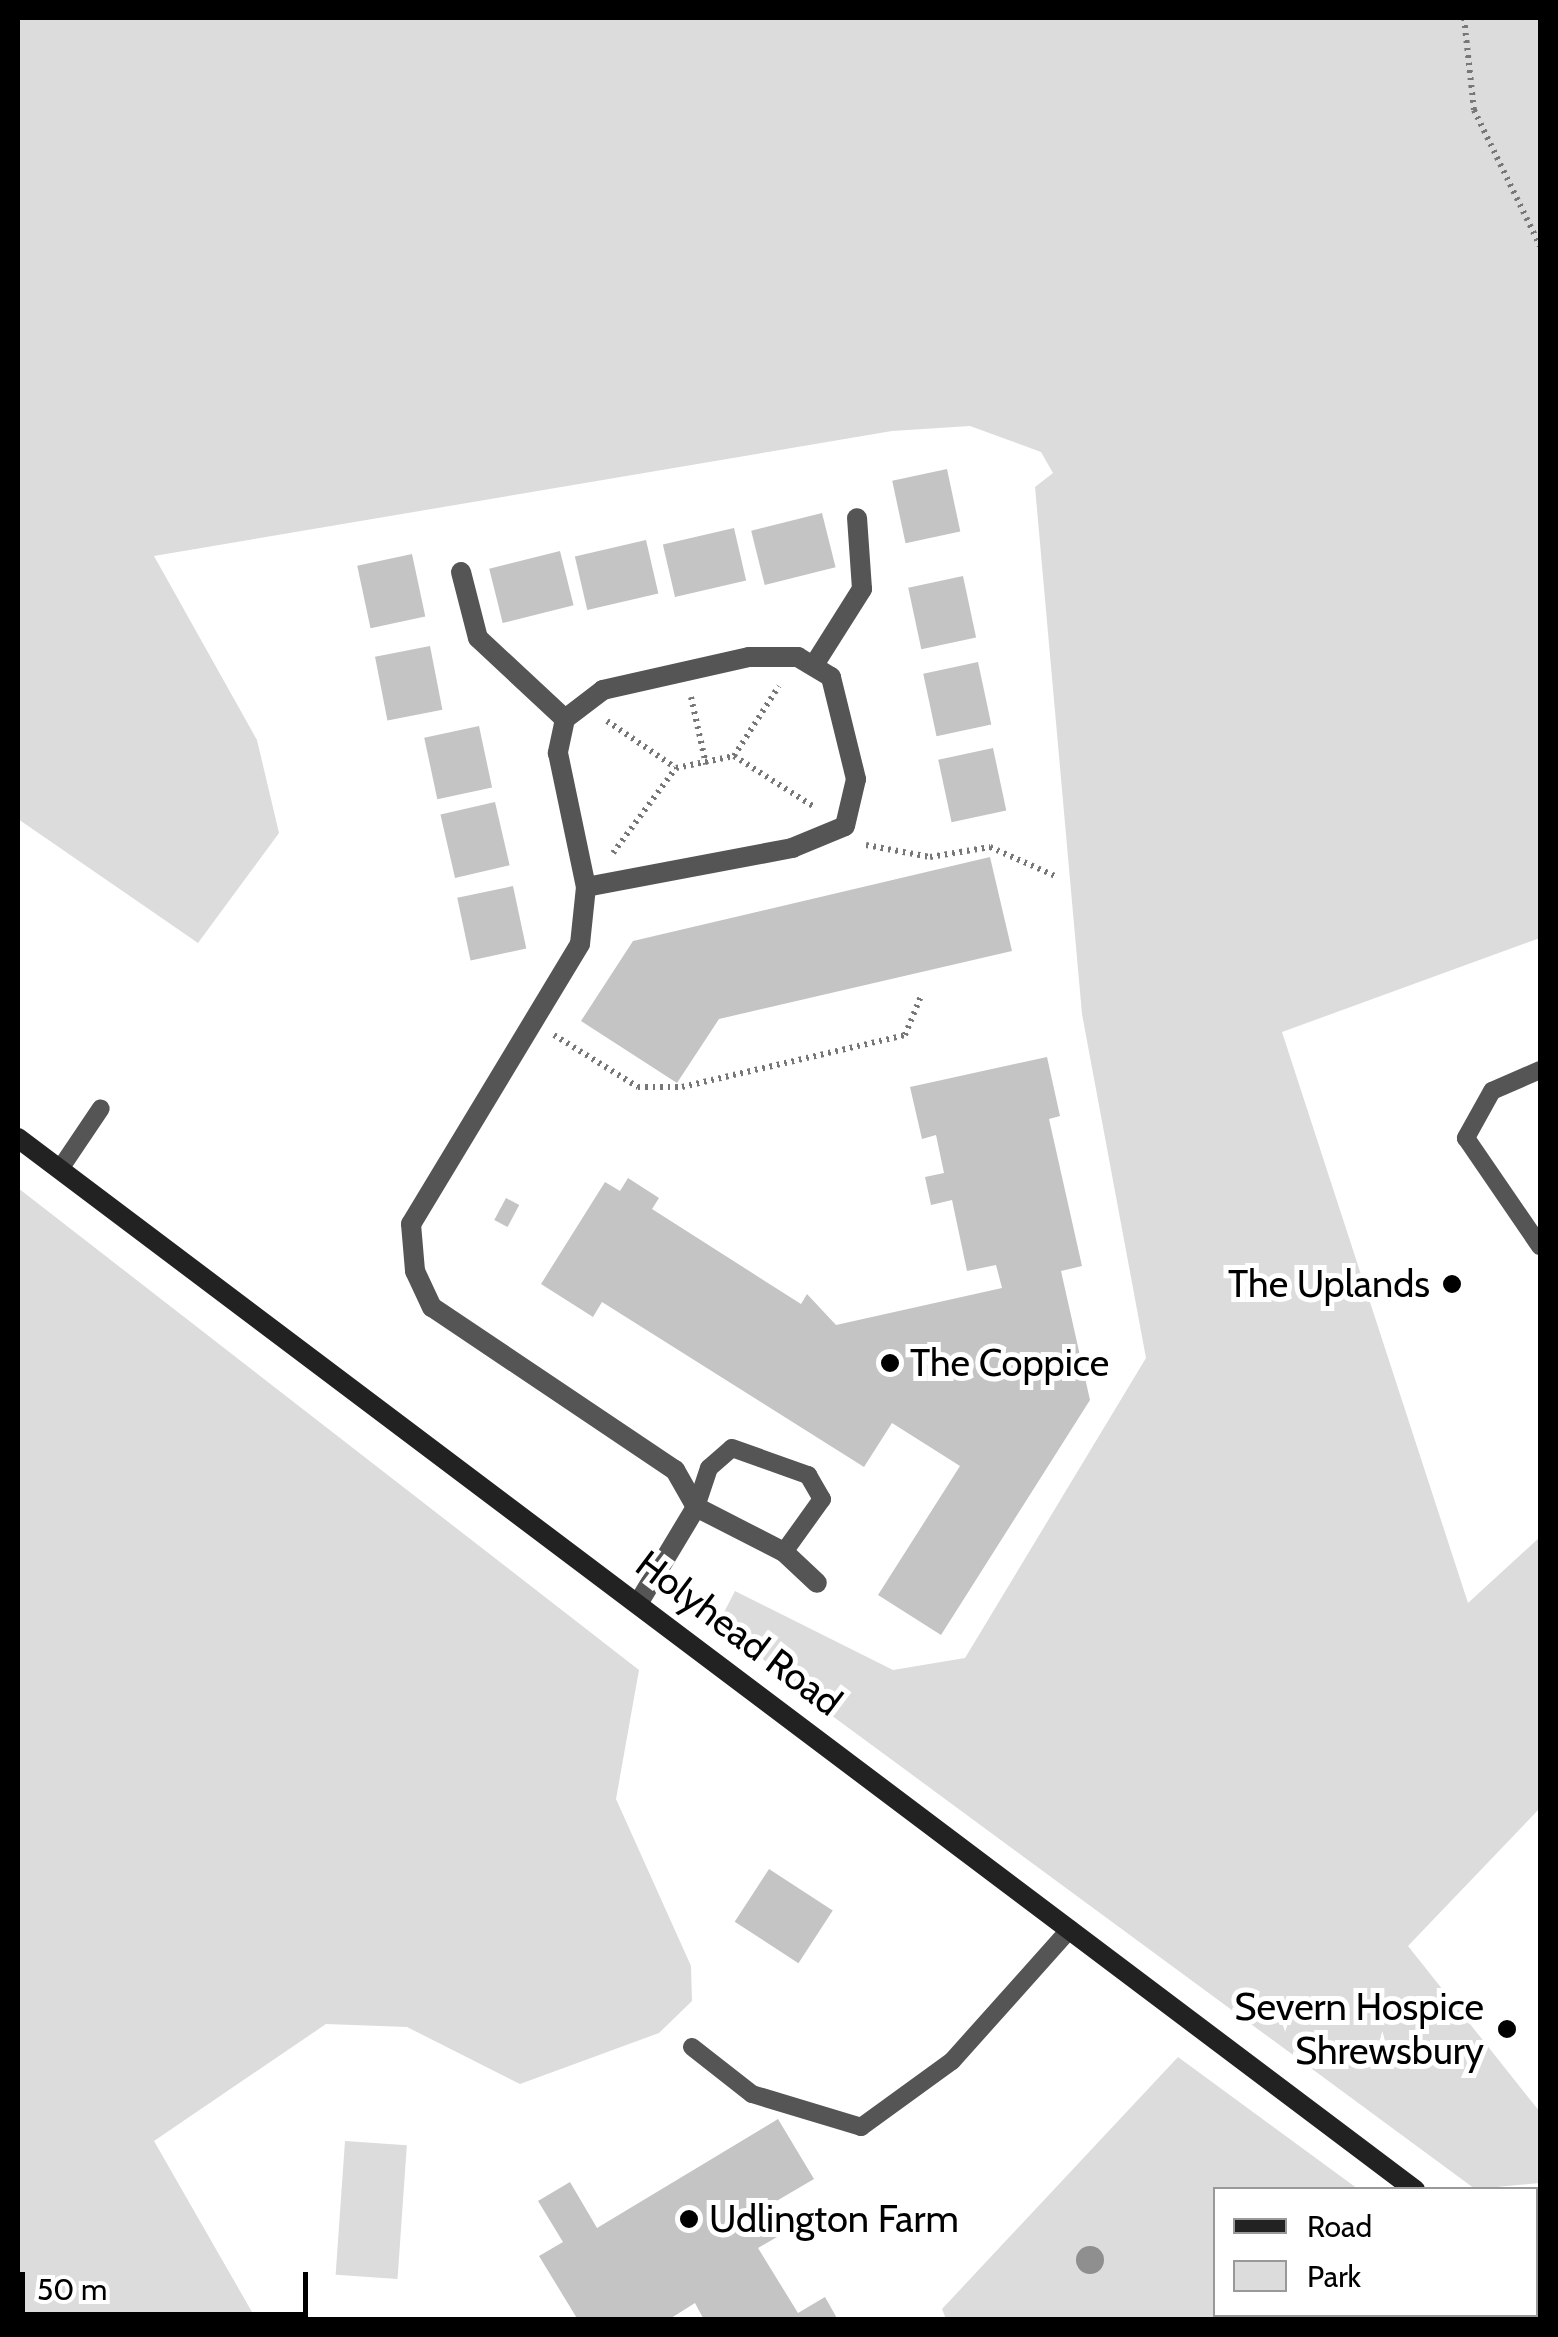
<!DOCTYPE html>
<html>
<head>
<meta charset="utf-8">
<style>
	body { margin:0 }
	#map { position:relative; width:1558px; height:2337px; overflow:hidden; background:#fff; font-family:Cabin,sans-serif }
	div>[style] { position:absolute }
	.green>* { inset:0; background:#dcdcdc; transform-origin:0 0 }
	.building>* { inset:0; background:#c4c4c4; transform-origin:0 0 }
	.path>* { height:6px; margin-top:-3px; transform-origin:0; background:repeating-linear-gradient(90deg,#777 0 2.5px,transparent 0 7.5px) }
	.lane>* { height:18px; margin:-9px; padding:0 9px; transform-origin:9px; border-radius:9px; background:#555 }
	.street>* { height:20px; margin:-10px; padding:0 10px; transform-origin:10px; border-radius:10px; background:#555 }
	.secondary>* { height:20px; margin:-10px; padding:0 10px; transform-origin:10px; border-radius:10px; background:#222 }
	.trees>* { width:28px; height:28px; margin:-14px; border-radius:50%; background:#8f8f8f }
	.dots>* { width:28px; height:28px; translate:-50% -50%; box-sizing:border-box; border:5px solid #fff; border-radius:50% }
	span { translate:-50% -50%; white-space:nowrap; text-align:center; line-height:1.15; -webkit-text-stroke:10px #fff; paint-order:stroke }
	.poi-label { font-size:38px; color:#000 }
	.right { translate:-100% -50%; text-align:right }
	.left { translate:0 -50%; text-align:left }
	.street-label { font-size:38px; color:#000 }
	.frame { position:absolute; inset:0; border:20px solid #000; pointer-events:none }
	.legend { position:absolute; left:1213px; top:2187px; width:325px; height:130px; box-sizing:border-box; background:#fff; border:2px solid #999; margin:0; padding:12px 18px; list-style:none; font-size:30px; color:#000 }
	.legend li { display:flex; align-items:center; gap:20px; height:50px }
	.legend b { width:50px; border:2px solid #999 }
	.scale { position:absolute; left:20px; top:2272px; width:288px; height:45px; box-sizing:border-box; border:5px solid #000; border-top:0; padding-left:12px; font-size:30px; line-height:35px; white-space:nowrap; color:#000; -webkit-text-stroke:8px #fff; paint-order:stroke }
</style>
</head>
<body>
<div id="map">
	<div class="green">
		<i style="clip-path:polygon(18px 18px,1540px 18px,1540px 938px,1282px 1032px,1468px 1603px,1540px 1537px,1540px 1808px,1408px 1946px,1540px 2112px,1540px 2183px,1475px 2189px,797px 1690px,720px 1620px,735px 1591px,893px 1670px,965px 1658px,1146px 1358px,1082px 1014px,1035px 487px,1053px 473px,1041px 452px,970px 426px,892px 431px,154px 556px,257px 740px,279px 833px,198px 943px,18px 819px)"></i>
		<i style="clip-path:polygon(18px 1188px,639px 1670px,616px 1799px,691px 1966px,692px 2001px,659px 2033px,520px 2084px,407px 2027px,326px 2024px,154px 2141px,256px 2319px,18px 2319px)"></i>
		<i style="clip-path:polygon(1178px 2057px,1358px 2189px,1216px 2190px,1216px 2314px,1534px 2319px,946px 2319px,942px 2309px)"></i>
		<i style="left:345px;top:2141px;width:62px;height:134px;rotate:4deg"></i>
	</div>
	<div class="building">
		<i style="left:947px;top:469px;width:64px;height:56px;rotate:78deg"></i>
		<i style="left:822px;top:513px;width:56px;height:73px;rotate:76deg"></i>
		<i style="left:734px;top:528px;width:54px;height:73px;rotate:77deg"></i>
		<i style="left:646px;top:540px;width:55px;height:73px;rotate:77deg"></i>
		<i style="left:560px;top:551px;width:56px;height:73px;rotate:76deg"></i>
		<i style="left:412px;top:554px;width:64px;height:56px;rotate:78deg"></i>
		<i style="left:963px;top:576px;width:63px;height:56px;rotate:78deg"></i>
		<i style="left:430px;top:646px;width:65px;height:56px;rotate:79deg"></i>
		<i style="left:978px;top:662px;width:64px;height:56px;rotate:78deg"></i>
		<i style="left:479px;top:726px;width:63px;height:56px;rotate:78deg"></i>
		<i style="left:993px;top:748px;width:64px;height:56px;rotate:78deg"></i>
		<i style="left:495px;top:802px;width:65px;height:56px;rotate:77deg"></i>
		<i style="clip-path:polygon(990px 857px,1012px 951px,719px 1019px,677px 1083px,581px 1021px,633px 941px)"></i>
		<i style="left:513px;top:886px;width:64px;height:57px;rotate:78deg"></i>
		<i style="clip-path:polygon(1047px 1057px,1060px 1116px,1049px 1119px,1082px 1266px,1061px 1271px,1090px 1400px,941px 1635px,878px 1595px,960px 1466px,892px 1423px,864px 1467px,602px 1302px,593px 1317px,541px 1284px,605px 1182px,620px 1191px,628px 1178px,659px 1198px,652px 1209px,801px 1304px,807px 1294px,836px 1325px,1002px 1288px,996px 1265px,967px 1271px,952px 1200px,931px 1205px,925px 1177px,944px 1173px,936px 1135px,922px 1139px,910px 1087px)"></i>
		<i style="left:506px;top:1198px;width:15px;height:25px;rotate:28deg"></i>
		<i style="left:769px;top:1869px;width:76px;height:63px;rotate:33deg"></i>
		<i style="clip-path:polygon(778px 2119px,814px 2179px,761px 2210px,777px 2237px,758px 2248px,798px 2313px,825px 2297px,838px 2320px,704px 2320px,695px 2303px,668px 2320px,578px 2320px,539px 2256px,563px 2242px,538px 2201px,570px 2182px,597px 2228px)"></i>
	</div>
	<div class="path">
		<i style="left:1464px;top:18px;width:93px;rotate:83.8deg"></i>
		<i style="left:1474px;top:110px;width:151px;rotate:64.1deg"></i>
		<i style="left:691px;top:697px;width:69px;rotate:77.4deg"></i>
		<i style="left:607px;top:721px;width:83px;rotate:34.3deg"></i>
		<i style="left:734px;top:756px;width:83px;rotate:-57.3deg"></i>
		<i style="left:866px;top:845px;width:65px;rotate:10.6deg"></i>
		<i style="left:930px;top:857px;width:61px;rotate:-9.5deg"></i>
		<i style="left:990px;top:847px;width:71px;rotate:24deg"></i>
		<i style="left:613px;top:853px;width:106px;rotate:-53.5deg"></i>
		<i style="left:676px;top:768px;width:59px;rotate:-11.7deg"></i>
		<i style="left:734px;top:756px;width:97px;rotate:32.4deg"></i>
		<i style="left:554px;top:1035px;width:99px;rotate:31.8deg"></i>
		<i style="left:638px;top:1087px;width:44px"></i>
		<i style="left:682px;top:1087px;width:229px;rotate:-13.1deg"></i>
		<i style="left:905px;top:1035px;width:42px;rotate:-67.7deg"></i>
	</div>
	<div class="lane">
		<i style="left:1540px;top:1070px;width:52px;rotate:156.4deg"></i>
		<i style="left:1492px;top:1091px;width:54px;rotate:119deg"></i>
		<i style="left:1466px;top:1138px;width:131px;rotate:55.6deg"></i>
		<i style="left:60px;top:1169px;width:73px;rotate:-56.1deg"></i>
		<i style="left:696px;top:1507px;width:41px;rotate:-71.6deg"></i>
		<i style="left:709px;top:1468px;width:30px;rotate:-41deg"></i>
		<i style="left:732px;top:1448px;width:81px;rotate:19.6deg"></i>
		<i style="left:808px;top:1475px;width:28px;rotate:60deg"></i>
		<i style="left:822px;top:1499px;width:65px;rotate:125.6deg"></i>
		<i style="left:692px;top:2047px;width:76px;rotate:38.1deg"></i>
		<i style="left:752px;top:2094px;width:114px;rotate:16.8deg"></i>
		<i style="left:861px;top:2127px;width:112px;rotate:-36deg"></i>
		<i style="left:952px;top:2061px;width:177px;rotate:-48.2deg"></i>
	</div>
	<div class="street">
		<i style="left:461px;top:572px;width:68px;rotate:75.6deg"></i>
		<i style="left:478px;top:638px;width:119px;rotate:43deg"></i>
		<i style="left:814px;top:665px;width:90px;rotate:-57.7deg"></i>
		<i style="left:862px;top:589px;width:71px;rotate:-94deg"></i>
		<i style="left:586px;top:887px;width:210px;rotate:-10.7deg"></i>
		<i style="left:792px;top:848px;width:57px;rotate:-22.5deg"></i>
		<i style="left:845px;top:826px;width:48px;rotate:-76.8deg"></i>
		<i style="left:856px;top:779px;width:105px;rotate:-103.8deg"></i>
		<i style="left:831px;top:677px;width:39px;rotate:-149deg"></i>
		<i style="left:798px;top:657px;width:49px;rotate:180deg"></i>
		<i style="left:749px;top:657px;width:150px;rotate:167.3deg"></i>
		<i style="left:603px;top:690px;width:48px;rotate:142.7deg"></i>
		<i style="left:565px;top:719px;width:35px;rotate:102deg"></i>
		<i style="left:558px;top:753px;width:137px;rotate:78.2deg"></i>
		<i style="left:586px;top:887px;width:57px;rotate:96deg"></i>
		<i style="left:580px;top:944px;width:327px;rotate:121.1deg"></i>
		<i style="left:411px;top:1224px;width:47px;rotate:85.1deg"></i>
		<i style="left:415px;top:1271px;width:40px;rotate:65deg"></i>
		<i style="left:432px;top:1307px;width:293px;rotate:33.9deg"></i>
		<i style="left:675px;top:1470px;width:43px;rotate:60.4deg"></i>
		<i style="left:639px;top:1602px;width:111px;rotate:-59deg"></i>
		<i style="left:696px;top:1507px;width:99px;rotate:27.1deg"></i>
		<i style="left:784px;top:1552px;width:45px;rotate:43.2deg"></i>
	</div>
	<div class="secondary">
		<i style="left:18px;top:1138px;width:1749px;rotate:36.98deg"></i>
		<i style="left:1536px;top:2280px;width:6px;rotate:45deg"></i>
	</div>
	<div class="trees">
		<i style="left:1090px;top:2260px"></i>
	</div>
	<div class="dots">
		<i style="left:1452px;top:1284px;background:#000"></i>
		<i style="left:890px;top:1363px;background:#000"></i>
		<i style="left:1507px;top:2029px;background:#000"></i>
		<i style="left:689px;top:2219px;background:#000"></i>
	</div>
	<div class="poi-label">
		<span class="right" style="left:1430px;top:1284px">The Uplands</span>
		<span class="left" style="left:910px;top:1363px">The Coppice</span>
		<span class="right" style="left:1484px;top:2029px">Severn Hospice<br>Shrewsbury</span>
		<span class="left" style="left:709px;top:2219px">Udlington Farm</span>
	</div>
	<div class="street-label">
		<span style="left:739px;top:1633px;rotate:37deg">Holyhead Road</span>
	</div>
	<div class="frame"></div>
	<ul class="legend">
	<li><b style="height:12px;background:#222"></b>Road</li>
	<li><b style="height:28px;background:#dcdcdc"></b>Park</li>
	</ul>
	<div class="scale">50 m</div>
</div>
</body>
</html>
